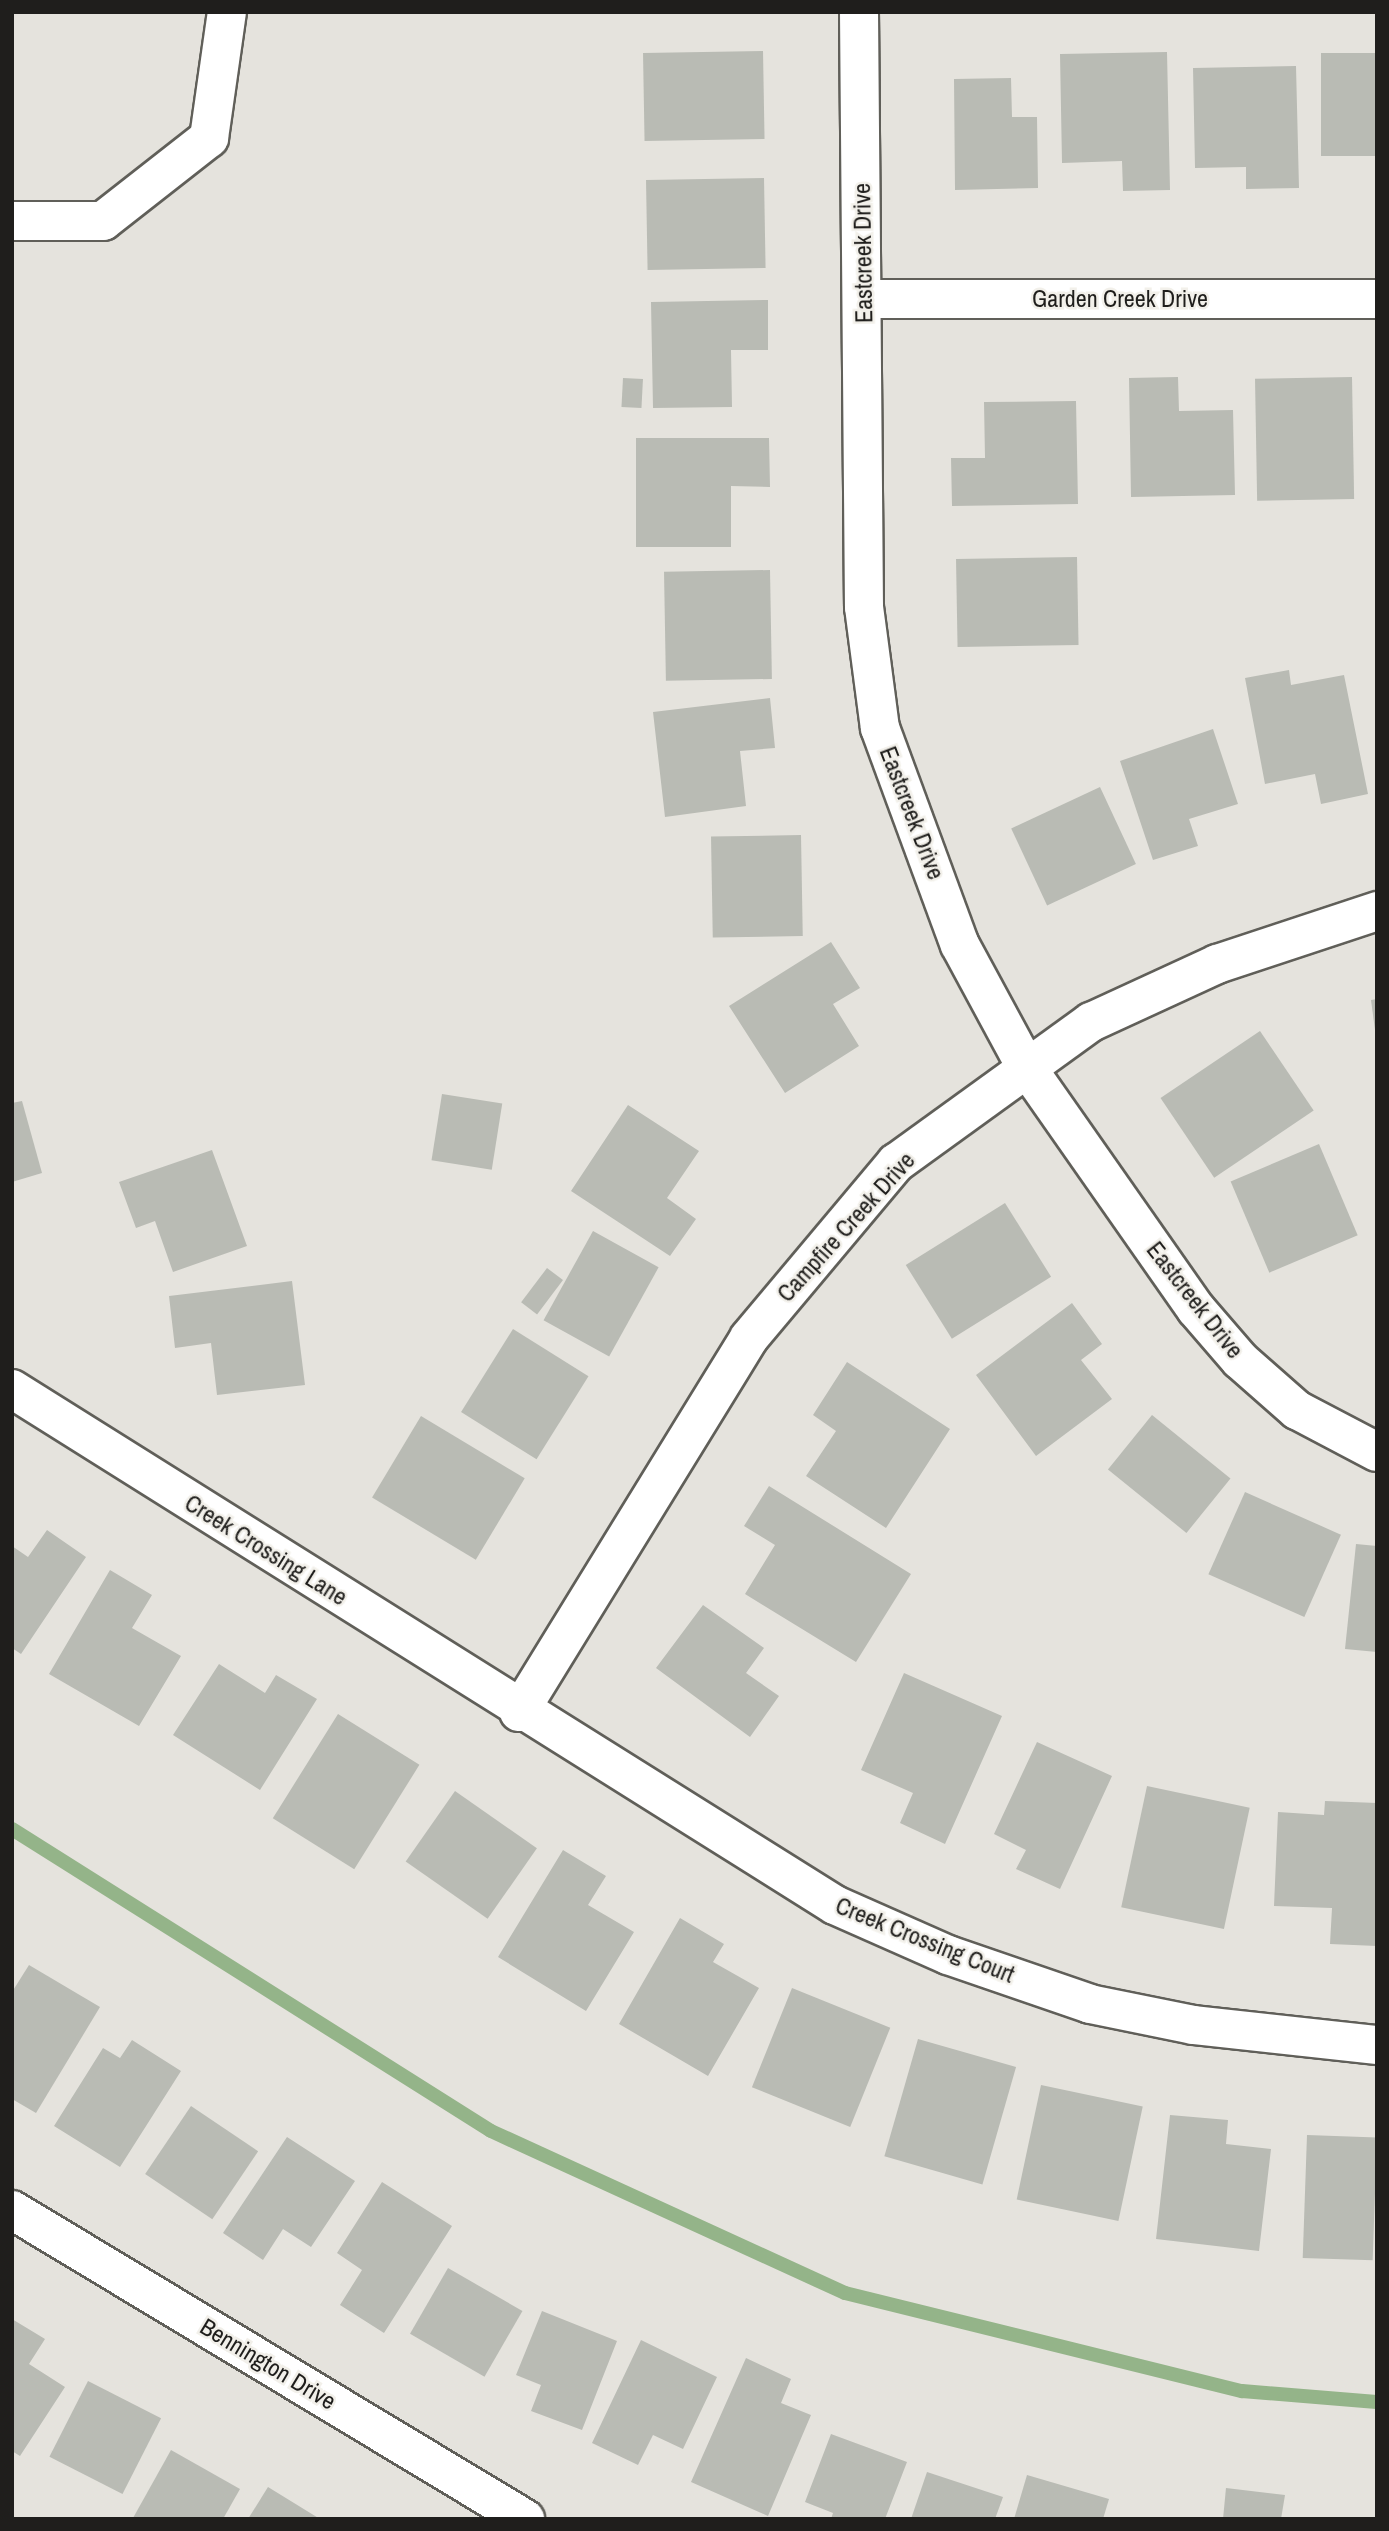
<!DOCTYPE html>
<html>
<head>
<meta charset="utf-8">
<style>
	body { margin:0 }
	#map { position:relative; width:1389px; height:2531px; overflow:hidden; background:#e5e3dd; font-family:"Archivo Narrow",sans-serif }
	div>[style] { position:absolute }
	.stream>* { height:14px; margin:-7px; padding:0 7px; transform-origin:7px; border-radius:7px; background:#94b489 }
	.building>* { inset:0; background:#b9bbb4; transform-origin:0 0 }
	.roads { filter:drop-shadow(2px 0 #605f59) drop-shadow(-2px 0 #605f59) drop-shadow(0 2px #605f59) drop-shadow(0 -2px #605f59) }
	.minor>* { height:38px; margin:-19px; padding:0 19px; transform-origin:19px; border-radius:19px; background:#fff }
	span { translate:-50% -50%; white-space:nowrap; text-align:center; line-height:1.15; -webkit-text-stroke:5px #f2f0ea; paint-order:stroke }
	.street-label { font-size:24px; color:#1f1e1c }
	.frame { position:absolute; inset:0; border:14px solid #1f1e1c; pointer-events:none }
</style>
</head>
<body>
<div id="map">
	<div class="stream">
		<i style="left:12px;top:1829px;width:566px;rotate:32.23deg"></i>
		<i style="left:491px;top:2131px;width:389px;rotate:24.6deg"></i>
		<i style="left:845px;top:2293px;width:409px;rotate:13.9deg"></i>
		<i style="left:1242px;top:2391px;width:135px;rotate:4.7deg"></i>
	</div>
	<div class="building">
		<i style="left:763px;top:51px;width:88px;height:120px;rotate:89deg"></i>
		<i style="clip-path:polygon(1167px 52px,1170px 190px,1123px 191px,1122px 161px,1062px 163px,1060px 54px)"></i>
		<i style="left:1377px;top:53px;width:103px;height:56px;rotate:90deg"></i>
		<i style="clip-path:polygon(1296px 66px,1299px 188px,1246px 189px,1246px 167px,1195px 168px,1193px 68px)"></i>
		<i style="clip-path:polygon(1011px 78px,1012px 117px,1037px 117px,1038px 188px,955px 190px,954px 79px)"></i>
		<i style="left:764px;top:178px;width:90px;height:118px;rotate:89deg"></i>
		<i style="clip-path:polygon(768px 300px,768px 350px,731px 350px,732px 407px,653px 408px,651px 302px)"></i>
		<i style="clip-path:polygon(1178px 377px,1179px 411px,1233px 410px,1235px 495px,1131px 497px,1129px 378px)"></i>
		<i style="left:1352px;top:377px;width:122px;height:97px;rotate:89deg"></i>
		<i style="left:623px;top:378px;width:20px;height:29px;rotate:3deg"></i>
		<i style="clip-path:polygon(1076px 401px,1078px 504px,952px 506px,951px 458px,985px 458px,984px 402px)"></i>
		<i style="clip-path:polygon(636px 438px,769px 438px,770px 487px,731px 486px,731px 547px,636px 547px)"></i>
		<i style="left:1077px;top:557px;width:88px;height:121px;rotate:89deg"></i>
		<i style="left:770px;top:570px;width:109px;height:106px;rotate:89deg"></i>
		<i style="clip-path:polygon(1289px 670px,1291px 685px,1344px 675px,1368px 794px,1321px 804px,1315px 774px,1265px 784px,1245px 678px)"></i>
		<i style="clip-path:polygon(770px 698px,775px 748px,740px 751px,746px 806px,665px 817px,653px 712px)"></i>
		<i style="clip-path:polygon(1213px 729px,1238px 804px,1189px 819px,1198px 846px,1153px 860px,1120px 761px)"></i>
		<i style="left:1100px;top:787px;width:85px;height:98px;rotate:65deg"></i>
		<i style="left:801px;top:835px;width:101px;height:90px;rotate:89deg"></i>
		<i style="clip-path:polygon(831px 942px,860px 988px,833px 1004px,859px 1046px,785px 1093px,729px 1006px)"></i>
		<i style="clip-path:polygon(1377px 999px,1377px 1030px,1375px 1030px,1371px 1000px)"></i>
		<i style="left:1260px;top:1031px;width:96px;height:120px;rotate:56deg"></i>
		<i style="left:442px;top:1094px;width:61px;height:67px;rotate:9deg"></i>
		<i style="clip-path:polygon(22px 1101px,42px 1173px,12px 1182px,12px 1103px)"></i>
		<i style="clip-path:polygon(628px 1105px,699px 1151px,667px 1198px,696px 1219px,670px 1256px,571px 1191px)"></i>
		<i style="left:1319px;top:1144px;width:99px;height:96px;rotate:67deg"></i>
		<i style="clip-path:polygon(212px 1150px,247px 1246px,173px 1272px,155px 1221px,136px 1228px,119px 1182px)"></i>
		<i style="left:1005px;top:1203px;width:87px;height:117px;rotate:58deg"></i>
		<i style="left:593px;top:1231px;width:75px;height:102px;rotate:29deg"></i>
		<i style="left:547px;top:1268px;width:20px;height:43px;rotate:37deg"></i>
		<i style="clip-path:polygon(292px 1281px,305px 1385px,217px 1395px,211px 1343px,175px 1348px,169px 1296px)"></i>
		<i style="clip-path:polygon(1072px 1303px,1102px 1344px,1081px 1360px,1112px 1399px,1036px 1456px,976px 1375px)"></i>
		<i style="left:513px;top:1329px;width:89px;height:98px;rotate:32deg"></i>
		<i style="clip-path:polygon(847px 1362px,950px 1429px,886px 1528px,806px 1476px,836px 1431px,813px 1415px)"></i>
		<i style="left:1152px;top:1415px;width:101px;height:70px;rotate:39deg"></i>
		<i style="left:421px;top:1416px;width:121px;height:95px;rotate:31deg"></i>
		<i style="clip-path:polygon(769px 1486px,911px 1574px,856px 1662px,745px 1594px,775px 1545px,744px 1526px)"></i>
		<i style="left:1245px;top:1492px;width:105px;height:90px;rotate:24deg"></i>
		<i style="clip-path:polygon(47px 1530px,86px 1557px,21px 1654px,12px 1648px,12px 1546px,28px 1557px)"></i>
		<i style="clip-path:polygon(1356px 1544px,1377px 1546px,1377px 1652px,1345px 1649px)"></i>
		<i style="clip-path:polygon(110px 1570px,152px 1595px,132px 1628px,181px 1656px,139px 1726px,49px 1674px)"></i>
		<i style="clip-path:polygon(703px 1605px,764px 1648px,746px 1673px,779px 1696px,750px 1737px,656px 1668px)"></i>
		<i style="clip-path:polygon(219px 1664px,265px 1693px,276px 1675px,317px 1699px,260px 1790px,173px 1735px)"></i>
		<i style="clip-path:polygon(904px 1673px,1002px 1716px,945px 1844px,900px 1823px,913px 1793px,861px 1770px)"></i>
		<i style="left:338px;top:1714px;width:96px;height:123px;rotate:32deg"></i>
		<i style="clip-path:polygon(1037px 1742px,1112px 1776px,1060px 1889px,1016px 1869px,1026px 1850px,994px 1834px)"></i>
		<i style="left:1147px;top:1786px;width:105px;height:124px;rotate:12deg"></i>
		<i style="left:455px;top:1791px;width:100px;height:86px;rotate:35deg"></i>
		<i style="clip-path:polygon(1325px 1801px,1377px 1803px,1377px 1946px,1330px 1944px,1332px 1908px,1274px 1906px,1278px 1812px,1324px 1815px)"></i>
		<i style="clip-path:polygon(563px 1850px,606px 1876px,588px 1905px,634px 1932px,586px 2011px,498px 1957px)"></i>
		<i style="clip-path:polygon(680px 1918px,724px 1944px,713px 1962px,759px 1988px,708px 2076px,619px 2024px)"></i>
		<i style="clip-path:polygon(29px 1965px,100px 2007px,36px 2113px,12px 2099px,12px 1992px)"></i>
		<i style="left:792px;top:1988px;width:106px;height:107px;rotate:22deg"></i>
		<i style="left:918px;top:2039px;width:102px;height:122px;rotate:16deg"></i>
		<i style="clip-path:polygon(132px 2040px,181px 2071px,120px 2167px,54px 2126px,103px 2048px,120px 2058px)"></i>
		<i style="left:1041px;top:2085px;width:104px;height:117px;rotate:12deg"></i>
		<i style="left:191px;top:2106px;width:81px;height:82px;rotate:34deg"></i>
		<i style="clip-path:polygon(1170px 2115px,1228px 2120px,1226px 2144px,1271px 2149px,1259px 2251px,1156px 2239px)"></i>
		<i style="left:1307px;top:2135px;width:70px;height:123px;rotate:2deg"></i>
		<i style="clip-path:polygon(287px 2137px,355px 2181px,311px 2247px,283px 2229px,263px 2260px,223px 2233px)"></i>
		<i style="clip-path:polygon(382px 2182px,452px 2226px,384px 2333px,340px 2305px,362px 2270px,337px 2253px)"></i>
		<i style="left:448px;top:2268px;width:86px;height:76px;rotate:30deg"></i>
		<i style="clip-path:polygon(542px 2311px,617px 2341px,582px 2430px,531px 2411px,541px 2385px,516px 2375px)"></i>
		<i style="clip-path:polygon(12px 2319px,45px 2339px,29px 2364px,65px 2387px,20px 2456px,12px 2451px)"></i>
		<i style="clip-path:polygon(641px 2340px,717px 2377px,683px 2449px,653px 2435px,638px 2465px,592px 2443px)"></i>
		<i style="clip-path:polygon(746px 2358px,791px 2379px,781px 2403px,811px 2415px,768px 2516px,691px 2482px)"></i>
		<i style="left:88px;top:2381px;width:82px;height:85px;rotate:27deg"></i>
		<i style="clip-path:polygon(831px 2434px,907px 2462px,885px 2519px,831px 2519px,833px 2513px,805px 2502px)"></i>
		<i style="clip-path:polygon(171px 2450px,240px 2489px,223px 2519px,133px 2518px)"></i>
		<i style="clip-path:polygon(927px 2472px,1003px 2497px,995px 2519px,911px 2519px)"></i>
		<i style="clip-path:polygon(1027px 2475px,1109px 2499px,1103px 2519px,1014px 2519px)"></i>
		<i style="clip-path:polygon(268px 2487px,320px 2519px,248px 2519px)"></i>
		<i style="clip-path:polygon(1226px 2488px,1285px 2495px,1281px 2519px,1223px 2519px)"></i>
	</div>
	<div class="roads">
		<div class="minor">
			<i style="left:859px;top:12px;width:595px;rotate:89.52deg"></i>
			<i style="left:864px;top:607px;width:122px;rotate:82.5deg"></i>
			<i style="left:880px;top:728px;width:231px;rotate:69.8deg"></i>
			<i style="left:960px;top:945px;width:136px;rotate:61.6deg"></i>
			<i style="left:1025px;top:1065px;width:298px;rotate:55deg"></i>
			<i style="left:1196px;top:1309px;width:67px;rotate:49.2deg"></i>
			<i style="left:1240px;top:1360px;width:76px;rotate:41.3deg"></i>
			<i style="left:1297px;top:1410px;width:90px;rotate:27.7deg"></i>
			<i style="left:12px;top:221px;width:91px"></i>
			<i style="left:103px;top:221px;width:135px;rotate:-38.1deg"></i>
			<i style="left:209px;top:138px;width:127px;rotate:-81.9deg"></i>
			<i style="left:863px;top:299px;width:514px"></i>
			<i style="left:12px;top:1389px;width:971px;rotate:32.09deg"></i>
			<i style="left:835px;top:1905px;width:124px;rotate:23.9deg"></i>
			<i style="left:948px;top:1955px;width:150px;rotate:19deg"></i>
			<i style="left:1090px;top:2004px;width:105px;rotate:11.5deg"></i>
			<i style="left:1193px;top:2025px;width:185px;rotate:6.2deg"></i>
			<i style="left:519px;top:1712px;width:439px;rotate:-58.4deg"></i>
			<i style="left:749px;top:1338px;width:229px;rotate:-50deg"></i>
			<i style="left:896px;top:1163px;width:241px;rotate:-35.9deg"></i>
			<i style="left:1091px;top:1022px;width:139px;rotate:-24.7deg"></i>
			<i style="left:1217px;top:964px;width:169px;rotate:-18.3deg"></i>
			<i style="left:12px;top:2210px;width:599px;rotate:31.06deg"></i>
		</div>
	</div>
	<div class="street-label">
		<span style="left:863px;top:253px;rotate:-91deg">Eastcreek Drive</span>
		<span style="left:1120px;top:299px">Garden Creek Drive</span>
		<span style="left:912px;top:813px;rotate:69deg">Eastcreek Drive</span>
		<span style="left:846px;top:1227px;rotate:-48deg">Campfire Creek Drive</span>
		<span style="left:1195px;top:1300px;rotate:52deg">Eastcreek Drive</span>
		<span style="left:266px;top:1550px;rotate:32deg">Creek Crossing Lane</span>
		<span style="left:925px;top:1940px;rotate:22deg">Creek Crossing Court</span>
		<span style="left:268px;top:2364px;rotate:31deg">Bennington Drive</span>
	</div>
	<div class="frame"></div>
</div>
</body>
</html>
